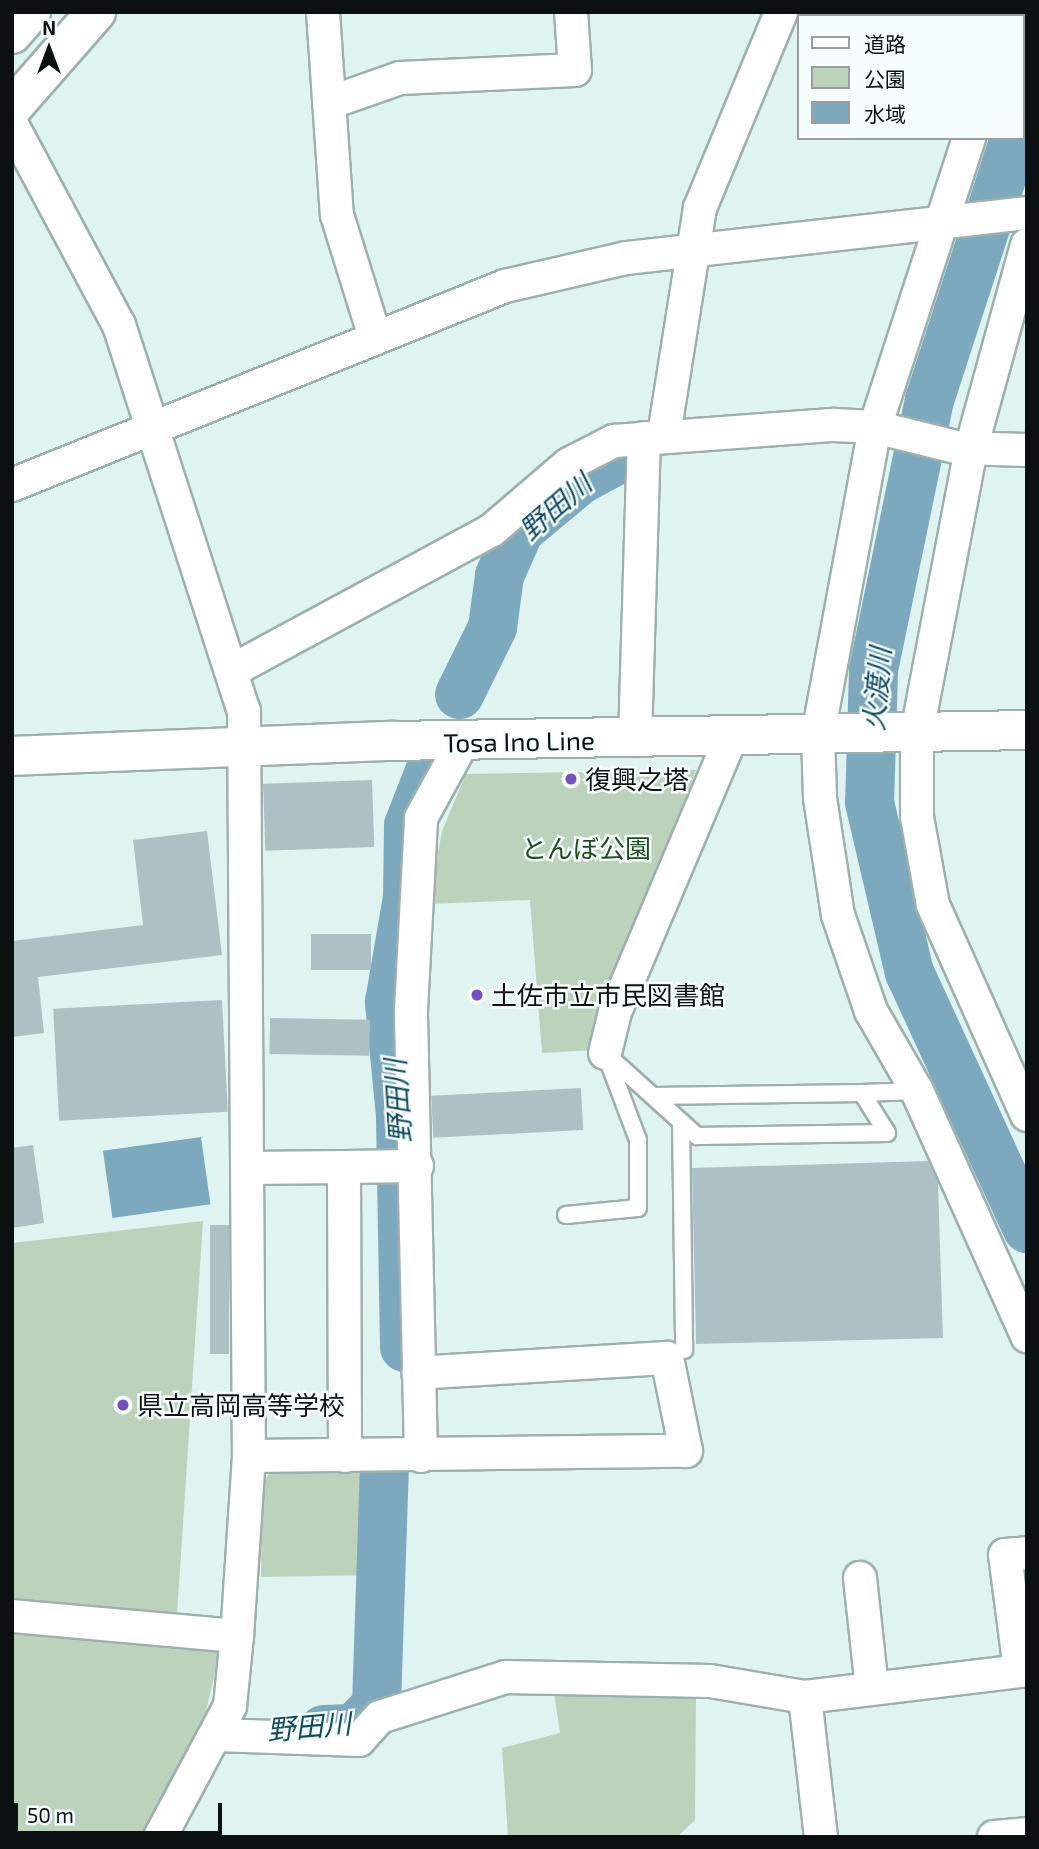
<!DOCTYPE html>
<html>
<head>
<meta charset="utf-8">
<style>
	body { margin:0 }
	#map { position:relative; width:1039px; height:1849px; overflow:hidden; background:#dff4f1; font-family:"Exo 2","Noto Sans JP",sans-serif }
	div>[style] { position:absolute }
	.green>* { inset:0; background:#bcd2bb }
	.water>* { inset:0; background:#7da9be; transform-origin:0 0 }
	.river>* { height:49px; margin:-24.5px; padding:0 24.5px; transform-origin:24.5px; border-radius:24.5px; background:#7da9be }
	.building>* { inset:0; background:#adc1c4; transform-origin:0 0 }
	.roads { filter:drop-shadow(2px 0 #9cb0ad) drop-shadow(-2px 0 #9cb0ad) drop-shadow(0 2px #9cb0ad) drop-shadow(0 -2px #9cb0ad) }
	.lane>* { height:16px; margin:-8px; padding:0 8px; transform-origin:8px; border-radius:8px; background:#fff }
	.street>* { height:32px; margin:-16px; padding:0 16px; transform-origin:16px; border-radius:16px; background:#fff }
	.primary>* { height:38px; margin:-19px; padding:0 19px; transform-origin:19px; border-radius:19px; background:#fff }
	.highway>* { height:38px; margin:-19px; padding:0 19px; transform-origin:19px; border-radius:19px; background:#fff }
	.dots>* { width:19px; height:19px; translate:-50% -50%; box-sizing:border-box; border:4px solid #f6fefd; border-radius:50% }
	span { translate:-50% -50%; white-space:nowrap; text-align:center; line-height:1.15; -webkit-text-stroke:5px #f6fefd; paint-order:stroke }
	.street-label { font-size:26px; color:#0a1110 }
	.poi-label { font-size:26px; color:#0a1110 }
	.left { translate:0 -50%; text-align:left }
	.park-label { font-size:26px; color:#204b1f }
	.water-label { font-size:28px; color:#104a61; font-style:italic }
	.frame { position:absolute; inset:0; border:14px solid #0a1110; pointer-events:none }
	.legend { position:absolute; left:797px; top:14px; width:228px; height:126px; box-sizing:border-box; background:#f6fefd; border:2px solid #989f9e; margin:0; padding:9px 12px; list-style:none; font-size:21px; color:#0a1110 }
	.legend li { display:flex; align-items:center; gap:14px; height:35px }
	.legend b { width:35px; border:2px solid #989f9e }
	.north { position:absolute; left:14px; top:14px; width:70px; height:70px; -webkit-text-stroke:5px #f6fefd; paint-order:stroke; rotate:0deg; font-size:19px; font-weight:700; line-height:28px; text-align:center; color:#0a1110 }
	.north::after { content:''; display:block; margin:auto; width:24px; height:32px; background:#0a1110; clip-path:polygon(50% 0,100% 100%,50% 72%,0 100%) }
	.scale { position:absolute; left:14px; top:1803px; width:208px; height:32px; box-sizing:border-box; border:4px solid #0a1110; border-top:0; padding-left:9px; font-size:21px; line-height:24px; white-space:nowrap; color:#0a1110; -webkit-text-stroke:5px #f6fefd; paint-order:stroke }
</style>
</head>
<body>
<div id="map">
	<div class="green">
		<i style="clip-path:polygon(696px 770px,594px 1050px,542px 1053px,530px 900px,429px 904px,442px 831px,466px 774px)"></i>
		<i style="clip-path:polygon(203px 1221px,177px 1615px,12px 1602px,12px 1243px)"></i>
		<i style="clip-path:polygon(272px 1470px,375px 1470px,371px 1575px,261px 1577px,262px 1484px)"></i>
		<i style="clip-path:polygon(12px 1634px,221px 1648px,205px 1715px,143px 1837px,12px 1837px)"></i>
		<i style="clip-path:polygon(553px 1686px,696px 1693px,695px 1820px,677px 1837px,508px 1837px,502px 1748px,560px 1733px)"></i>
	</div>
	<div class="water">
		<i style="left:201px;top:1137px;width:68px;height:99px;rotate:82deg"></i>
	</div>
	<div class="river">
		<i style="left:1014px;top:138px;width:274px;rotate:108deg"></i>
		<i style="left:929px;top:399px;width:277px;rotate:101.7deg"></i>
		<i style="left:873px;top:670px;width:132px;rotate:91.7deg"></i>
		<i style="left:869px;top:802px;width:175px;rotate:76.8deg"></i>
		<i style="left:909px;top:972px;width:282px;rotate:65.3deg"></i>
		<i style="left:459px;top:694px;width:75px;rotate:-63.8deg"></i>
		<i style="left:492px;top:627px;width:52px;rotate:-82.3deg"></i>
		<i style="left:499px;top:575px;width:49px;rotate:-66deg"></i>
		<i style="left:519px;top:530px;width:80px;rotate:-39.9deg"></i>
		<i style="left:580px;top:479px;width:55px;rotate:-28deg"></i>
		<i style="left:404px;top:1347px;width:232px;rotate:-91deg"></i>
		<i style="left:400px;top:1115px;width:114px;rotate:-95.6deg"></i>
		<i style="left:389px;top:1002px;width:107px;rotate:-80.3deg"></i>
		<i style="left:407px;top:897px;width:72px;rotate:-89.2deg"></i>
		<i style="left:408px;top:825px;width:63px;rotate:-68.7deg"></i>
		<i style="left:323px;top:1729px;width:30px;rotate:-2deg"></i>
		<i style="left:353px;top:1728px;width:33px;rotate:-45deg"></i>
		<i style="left:376px;top:1705px;width:235px;rotate:-88.1deg"></i>
	</div>
	<div class="building">
		<i style="left:372px;top:780px;width:67px;height:109px;rotate:88deg"></i>
		<i style="clip-path:polygon(207px 831px,222px 955px,38px 977px,44px 1033px,12px 1037px,12px 941px,143px 925px,133px 840px)"></i>
		<i style="left:311px;top:934px;width:60px;height:36px"></i>
		<i style="left:222px;top:1000px;width:112px;height:169px;rotate:87deg"></i>
		<i style="left:270px;top:1018px;width:100px;height:36px;rotate:1deg"></i>
		<i style="left:581px;top:1088px;width:42px;height:150px;rotate:87deg"></i>
		<i style="clip-path:polygon(33px 1145px,44px 1223px,12px 1228px,12px 1148px)"></i>
		<i style="clip-path:polygon(928px 1161px,938px 1183px,943px 1338px,696px 1344px,692px 1168px)"></i>
		<i style="left:210px;top:1225px;width:19px;height:129px"></i>
	</div>
	<div class="roads">
		<div class="lane">
			<i style="left:605px;top:1053px;width:124px;rotate:42.1deg"></i>
			<i style="left:697px;top:1136px;width:190px;rotate:-0.9deg"></i>
			<i style="left:862px;top:1093px;width:55px;rotate:-2.1deg"></i>
			<i style="left:653px;top:1096px;width:209px;rotate:-0.8deg"></i>
			<i style="left:862px;top:1093px;width:47px;rotate:58deg"></i>
			<i style="left:681px;top:1122px;width:228px;rotate:89.2deg"></i>
			<i style="left:566px;top:1215px;width:72px;rotate:-5.6deg"></i>
			<i style="left:638px;top:1208px;width:68px;rotate:-90deg"></i>
			<i style="left:638px;top:1140px;width:91px;rotate:-110.6deg"></i>
		</div>
		<div class="street">
			<i style="left:323px;top:12px;width:203px;rotate:86.1deg"></i>
			<i style="left:337px;top:215px;width:128px;rotate:72.7deg"></i>
			<i style="left:1014px;top:16px;width:4px;rotate:-63deg"></i>
			<i style="left:329px;top:103px;width:75px;rotate:-19.4deg"></i>
			<i style="left:400px;top:78px;width:175px;rotate:-2.6deg"></i>
			<i style="left:575px;top:70px;width:58px;rotate:-93.9deg"></i>
			<i style="left:12px;top:125px;width:227px;rotate:61.9deg"></i>
			<i style="left:119px;top:325px;width:406px;rotate:72.1deg"></i>
			<i style="left:244px;top:711px;width:745px;rotate:89.62deg"></i>
			<i style="left:249px;top:1456px;width:180px;rotate:93.8deg"></i>
			<i style="left:237px;top:1636px;width:70px;rotate:95.7deg"></i>
			<i style="left:230px;top:1706px;width:149px;rotate:118.1deg"></i>
			<i style="left:969px;top:138px;width:304px;rotate:108deg"></i>
			<i style="left:875px;top:427px;width:312px;rotate:100.5deg"></i>
			<i style="left:818px;top:734px;width:64px;rotate:88.2deg"></i>
			<i style="left:820px;top:798px;width:118px;rotate:81.3deg"></i>
			<i style="left:838px;top:915px;width:102px;rotate:71deg"></i>
			<i style="left:871px;top:1011px;width:92px;rotate:60.1deg"></i>
			<i style="left:917px;top:1091px;width:269px;rotate:65.8deg"></i>
			<i style="left:1027px;top:245px;width:212px;rotate:105.4deg"></i>
			<i style="left:971px;top:449px;width:289px;rotate:100.8deg"></i>
			<i style="left:917px;top:733px;width:84px;rotate:90deg"></i>
			<i style="left:917px;top:817px;width:89px;rotate:79.7deg"></i>
			<i style="left:933px;top:905px;width:230px;rotate:65.9deg"></i>
			<i style="left:664px;top:435px;width:230px;rotate:-81deg"></i>
			<i style="left:700px;top:208px;width:212px;rotate:-67.5deg"></i>
			<i style="left:12px;top:485px;width:532px;rotate:-21.98deg"></i>
			<i style="left:505px;top:286px;width:124px;rotate:-13deg"></i>
			<i style="left:626px;top:258px;width:404px;rotate:-6.4deg"></i>
			<i style="left:235px;top:669px;width:292px;rotate:-28.4deg"></i>
			<i style="left:492px;top:530px;width:101px;rotate:-40.6deg"></i>
			<i style="left:569px;top:464px;width:51px;rotate:-27.1deg"></i>
			<i style="left:614px;top:441px;width:221px;rotate:-4.2deg"></i>
			<i style="left:834px;top:425px;width:41px;rotate:2.8deg"></i>
			<i style="left:875px;top:427px;width:88px;rotate:13.9deg"></i>
			<i style="left:960px;top:448px;width:67px;rotate:1.7deg"></i>
			<i style="left:635px;top:740px;width:302px;rotate:-88.3deg"></i>
			<i style="left:605px;top:1053px;width:42px;rotate:-76.3deg"></i>
			<i style="left:615px;top:1012px;width:298px;rotate:-67.1deg"></i>
			<i style="left:344px;top:1167px;width:73px;rotate:-0.8deg"></i>
			<i style="left:248px;top:1168px;width:96px;rotate:-0.6deg"></i>
			<i style="left:344px;top:1167px;width:289px;rotate:89.8deg"></i>
			<i style="left:249px;top:1456px;width:437px;rotate:-0.7deg"></i>
			<i style="left:686px;top:1451px;width:95px;rotate:-101.5deg"></i>
			<i style="left:667px;top:1358px;width:249px;rotate:176.6deg"></i>
			<i style="left:421px;top:1456px;width:445px;rotate:-91.3deg"></i>
			<i style="left:411px;top:1011px;width:193px;rotate:-87deg"></i>
			<i style="left:421px;top:818px;width:85px;rotate:-61.3deg"></i>
			<i style="left:860px;top:1578px;width:111px;rotate:83.8deg"></i>
			<i style="left:12px;top:1616px;width:226px;rotate:5.1deg"></i>
			<i style="left:1020px;top:1670px;width:116px;rotate:-97.4deg"></i>
			<i style="left:1005px;top:1555px;width:22px;rotate:-5deg"></i>
			<i style="left:805px;top:1697px;width:141px;rotate:83.5deg"></i>
			<i style="left:217px;top:1735px;width:142px;rotate:2deg"></i>
			<i style="left:359px;top:1740px;width:31px;rotate:-48deg"></i>
			<i style="left:380px;top:1717px;width:132px;rotate:-17.6deg"></i>
			<i style="left:506px;top:1677px;width:204px;rotate:1.1deg"></i>
			<i style="left:710px;top:1681px;width:96px;rotate:9.6deg"></i>
			<i style="left:805px;top:1697px;width:224px;rotate:-6.9deg"></i>
			<i style="left:994px;top:1837px;width:33px;rotate:-5deg"></i>
		</div>
		<div class="primary">
			<i style="left:12px;top:756px;width:380px;rotate:-2.3deg"></i>
			<i style="left:392px;top:741px;width:635px;rotate:-0.99deg"></i>
		</div>
		<div class="highway">
			<i style="left:12px;top:34px;width:29px;rotate:-49deg"></i>
			<i style="left:12px;top:108px;width:128px;rotate:-48.8deg"></i>
		</div>
	</div>
	<div class="dots">
		<i style="left:571px;top:779px;background:#754dc6"></i>
		<i style="left:477px;top:995px;background:#754dc6"></i>
		<i style="left:123px;top:1405px;background:#754dc6"></i>
	</div>
	<div class="street-label">
		<span style="left:519px;top:741px;rotate:-1deg">Tosa Ino Line</span>
	</div>
	<div class="poi-label">
		<span class="left" style="left:585px;top:779px">復興之塔</span>
		<span class="left" style="left:491px;top:995px">土佐市立市民図書館</span>
		<span class="left" style="left:137px;top:1405px">県立高岡高等学校</span>
	</div>
	<div class="park-label">
		<span style="left:586px;top:848px">とんぼ公園</span>
	</div>
	<div class="water-label">
		<span style="left:555px;top:506px;rotate:-41deg">野田川</span>
		<span style="left:876px;top:689px;rotate:-85deg">火渡川</span>
		<span style="left:397px;top:1101px;rotate:-94deg">野田川</span>
		<span style="left:309px;top:1726px;rotate:-5deg">野田川</span>
	</div>
	<div class="frame"></div>
	<ul class="legend">
	<li><b style="height:9px;background:#fff"></b>道路</li>
	<li><b style="height:19px;background:#bcd2bb"></b>公園</li>
	<li><b style="height:19px;background:#7da9be"></b>水域</li>
	</ul>
	<div class="north">N</div>
	<div class="scale">50 m</div>
</div>
</body>
</html>
